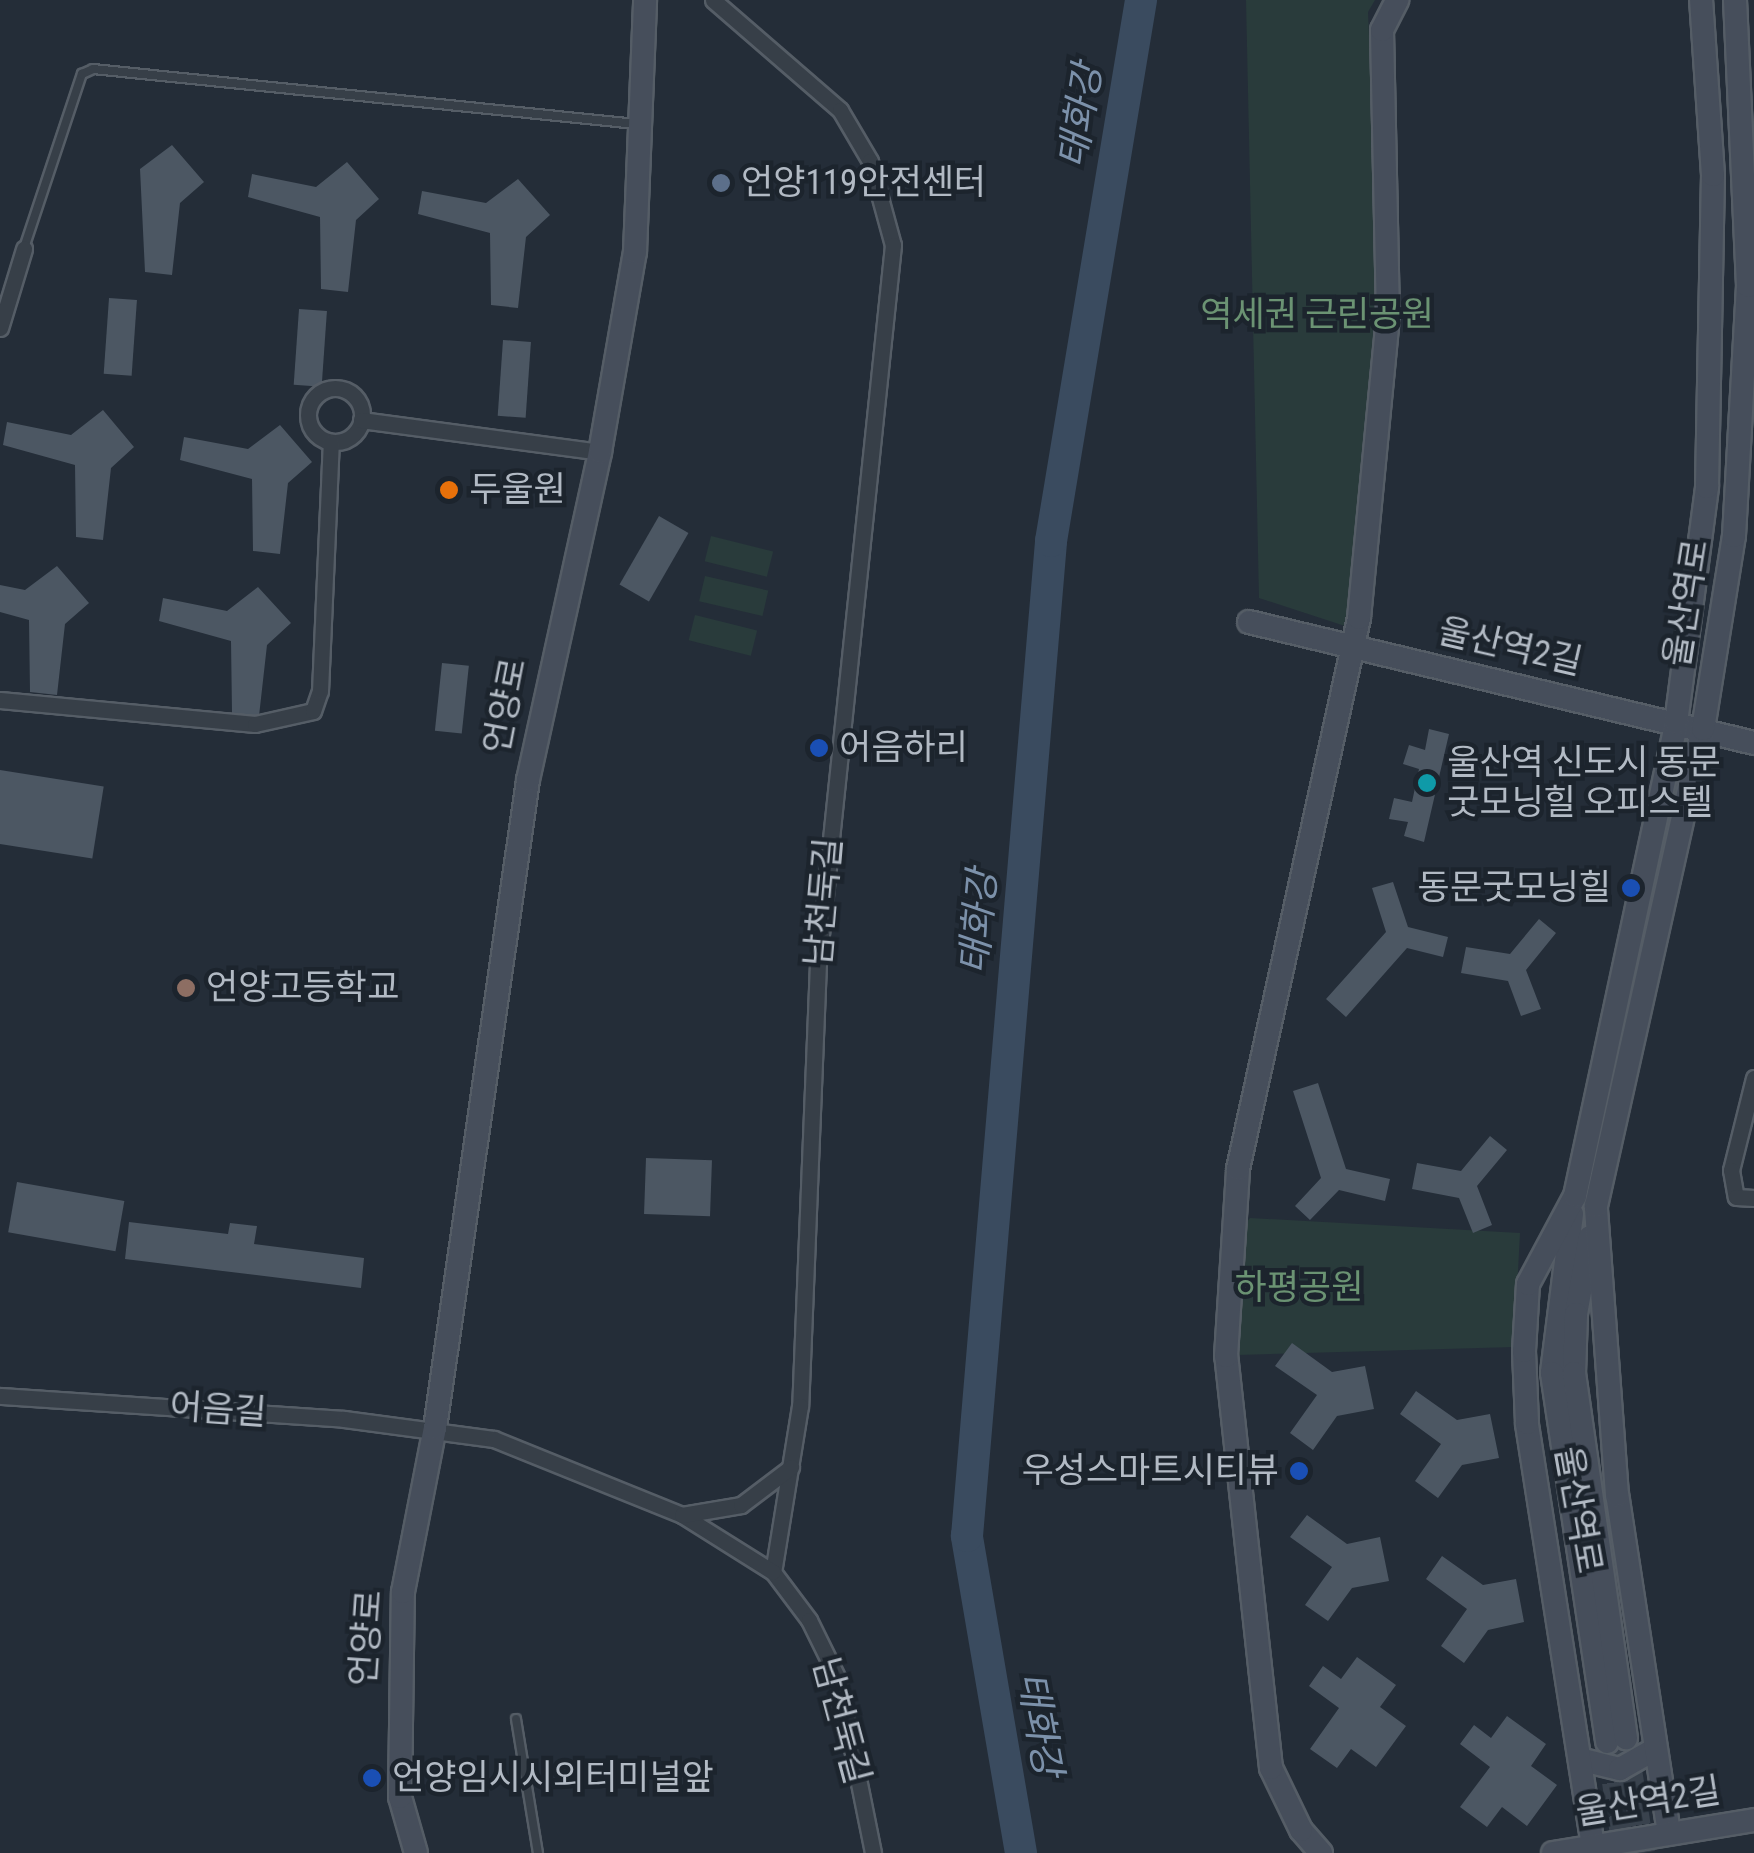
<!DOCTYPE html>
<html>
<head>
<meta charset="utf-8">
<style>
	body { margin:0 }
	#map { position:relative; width:1754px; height:1853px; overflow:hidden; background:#242d38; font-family:"Roboto Condensed","Noto Sans KR",sans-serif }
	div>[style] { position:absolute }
	.green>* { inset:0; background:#293b3b; transform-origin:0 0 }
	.river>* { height:32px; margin:-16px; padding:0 16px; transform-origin:16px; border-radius:16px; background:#3a4b5f }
	.building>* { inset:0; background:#4c5763; transform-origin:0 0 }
	.secondary-tunnel>* { height:22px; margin-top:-11px; transform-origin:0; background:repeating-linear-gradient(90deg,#39424d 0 22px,transparent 0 33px) }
	.roads { filter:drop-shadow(2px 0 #555d66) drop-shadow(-2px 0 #555d66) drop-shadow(0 2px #555d66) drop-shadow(0 -2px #555d66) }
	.lane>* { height:8px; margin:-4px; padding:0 4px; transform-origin:4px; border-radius:4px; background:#373f48 }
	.street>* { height:15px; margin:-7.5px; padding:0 7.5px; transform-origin:7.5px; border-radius:7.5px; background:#373f48 }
	.street>.ring { margin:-7.5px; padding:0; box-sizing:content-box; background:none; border:15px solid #373f48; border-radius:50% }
	.secondary>* { height:22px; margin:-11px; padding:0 11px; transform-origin:11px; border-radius:11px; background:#464e5b }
	.dots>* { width:28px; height:28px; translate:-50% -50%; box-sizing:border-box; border:5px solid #1c242d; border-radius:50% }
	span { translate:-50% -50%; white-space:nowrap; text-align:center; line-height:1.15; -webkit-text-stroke:9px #1c242d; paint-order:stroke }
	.poi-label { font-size:35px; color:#b2bac4 }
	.left { translate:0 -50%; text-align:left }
	.right { translate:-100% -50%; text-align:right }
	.park-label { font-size:35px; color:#6b9373 }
	.street-label { font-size:35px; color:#b2bac4 }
	.water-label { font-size:38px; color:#7c91aa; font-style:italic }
</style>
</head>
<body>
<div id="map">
	<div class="green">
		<i style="clip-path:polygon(1246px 0,1375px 0,1368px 12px,1381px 315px,1348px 627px,1259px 598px)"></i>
		<i style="left:711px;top:536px;width:64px;height:26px;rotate:14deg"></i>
		<i style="left:705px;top:576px;width:65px;height:26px;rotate:13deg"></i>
		<i style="left:695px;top:615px;width:64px;height:26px;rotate:14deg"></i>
		<i style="clip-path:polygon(1250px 1218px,1520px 1233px,1514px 1347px,1237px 1355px,1234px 1237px)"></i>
	</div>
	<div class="river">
		<i style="left:1021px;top:1853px;width:322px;rotate:-99.7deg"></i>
		<i style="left:967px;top:1536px;width:999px;rotate:-85.17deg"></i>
		<i style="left:1051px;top:541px;width:548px;rotate:-80.55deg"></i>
	</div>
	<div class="building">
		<i style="clip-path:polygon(172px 145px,204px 182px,180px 203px,172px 275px,145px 272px,140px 169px)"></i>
		<i style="clip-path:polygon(347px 162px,379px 199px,356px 220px,348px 292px,321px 289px,320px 217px,248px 197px,252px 174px,316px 187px)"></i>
		<i style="clip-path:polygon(518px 179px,550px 215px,526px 237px,518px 308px,491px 305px,490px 233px,418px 214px,422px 191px,486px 203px)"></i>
		<i style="left:109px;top:298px;width:28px;height:76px;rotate:4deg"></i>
		<i style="left:299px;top:309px;width:28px;height:76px;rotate:4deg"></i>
		<i style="left:503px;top:340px;width:28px;height:76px;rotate:4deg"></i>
		<i style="clip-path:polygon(103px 410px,134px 447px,111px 468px,103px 540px,76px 537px,75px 465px,3px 445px,7px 422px,71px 435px)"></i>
		<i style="clip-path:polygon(280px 425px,312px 462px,288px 483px,280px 554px,253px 551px,252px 479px,180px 460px,184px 437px,248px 449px)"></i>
		<i style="left:659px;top:516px;width:34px;height:79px;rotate:30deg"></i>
		<i style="clip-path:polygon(57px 566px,89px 603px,65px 624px,57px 695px,30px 692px,29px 620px,0 612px,0 585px,25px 590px)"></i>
		<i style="clip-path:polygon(258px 587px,291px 623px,267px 645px,259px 716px,232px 713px,231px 641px,159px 621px,163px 598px,227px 611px)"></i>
		<i style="left:442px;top:663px;width:27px;height:68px;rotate:6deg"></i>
		<i style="clip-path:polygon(1429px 729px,1449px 734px,1424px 842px,1404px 836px,1408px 822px,1389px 819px,1394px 798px,1412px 802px,1419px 769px,1403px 764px,1409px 745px,1425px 750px)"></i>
		<i style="left:0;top:770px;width:105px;height:73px;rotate:9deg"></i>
		<i style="clip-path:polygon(1393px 882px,1408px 927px,1448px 937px,1443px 957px,1407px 948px,1346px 1017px,1326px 999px,1386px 932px,1372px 888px)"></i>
		<i style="clip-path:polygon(1539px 919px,1556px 933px,1526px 970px,1541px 1009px,1521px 1016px,1508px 981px,1461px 973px,1466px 947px,1510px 954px)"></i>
		<i style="clip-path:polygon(1318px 1083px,1346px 1169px,1390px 1179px,1385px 1201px,1339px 1190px,1310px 1220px,1295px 1206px,1321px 1178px,1293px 1091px)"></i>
		<i style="clip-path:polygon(1490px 1136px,1507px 1150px,1477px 1186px,1492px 1225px,1473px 1233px,1459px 1198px,1412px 1189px,1417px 1163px,1461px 1171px)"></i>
		<i style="left:646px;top:1158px;width:66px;height:56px;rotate:2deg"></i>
		<i style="left:17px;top:1182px;width:109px;height:51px;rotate:10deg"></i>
		<i style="clip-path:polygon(129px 1222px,228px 1234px,230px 1223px,257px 1226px,254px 1244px,364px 1258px,361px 1288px,125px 1259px)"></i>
		<i style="clip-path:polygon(1292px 1343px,1332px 1372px,1365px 1366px,1374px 1409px,1337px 1416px,1313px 1450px,1290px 1433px,1317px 1395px,1275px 1366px)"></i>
		<i style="clip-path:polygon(1416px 1391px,1457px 1420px,1490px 1414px,1499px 1458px,1462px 1465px,1438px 1498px,1415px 1481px,1441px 1444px,1400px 1414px)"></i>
		<i style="clip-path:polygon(1307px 1515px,1347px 1544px,1380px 1537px,1389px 1581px,1352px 1588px,1328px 1621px,1305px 1605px,1332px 1567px,1290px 1537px)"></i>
		<i style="clip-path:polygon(1442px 1556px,1483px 1585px,1516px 1579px,1524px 1622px,1488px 1630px,1464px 1663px,1441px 1646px,1467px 1609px,1426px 1579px)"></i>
		<i style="clip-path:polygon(1357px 1657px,1396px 1685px,1380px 1707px,1406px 1726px,1376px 1767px,1351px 1749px,1337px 1768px,1310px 1749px,1339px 1708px,1309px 1686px,1323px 1666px,1341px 1679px)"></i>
		<i style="clip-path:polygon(1507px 1716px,1546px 1744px,1531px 1766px,1557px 1785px,1527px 1826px,1502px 1807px,1487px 1827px,1460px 1807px,1490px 1767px,1460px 1744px,1474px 1725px,1491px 1738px)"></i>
	</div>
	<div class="secondary-tunnel">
		<i style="left:1626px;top:1738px;width:116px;rotate:81.1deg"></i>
		<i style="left:1608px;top:1750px;width:104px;rotate:81.2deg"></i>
	</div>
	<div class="roads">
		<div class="lane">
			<i style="left:23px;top:251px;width:187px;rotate:-71.6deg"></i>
			<i style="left:82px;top:74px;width:12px;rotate:-24deg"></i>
			<i style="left:93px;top:69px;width:546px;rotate:5.78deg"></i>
			<i style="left:516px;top:1719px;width:136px;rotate:80.7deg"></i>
		</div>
		<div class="street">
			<i style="left:713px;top:0;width:168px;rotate:40.9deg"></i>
			<i style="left:840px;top:110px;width:59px;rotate:59.5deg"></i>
			<i style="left:870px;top:161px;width:87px;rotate:74.7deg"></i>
			<i style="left:893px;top:245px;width:722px;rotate:95.96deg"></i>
			<i style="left:818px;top:963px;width:443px;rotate:92.3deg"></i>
			<i style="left:800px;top:1406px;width:168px;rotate:99.2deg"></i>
			<i style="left:773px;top:1572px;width:60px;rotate:53.1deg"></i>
			<i style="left:809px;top:1620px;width:66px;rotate:63.8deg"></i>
			<i style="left:838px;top:1679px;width:177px;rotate:78.6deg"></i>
			<i style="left:0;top:328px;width:83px;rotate:-73.1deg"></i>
			<i class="ring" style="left:308px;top:388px;width:39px;height:39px"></i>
			<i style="left:361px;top:420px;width:241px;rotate:7.6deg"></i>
			<i style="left:0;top:700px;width:256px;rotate:5.4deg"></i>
			<i style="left:255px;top:724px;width:59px;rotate:-12.6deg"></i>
			<i style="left:313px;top:711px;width:21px;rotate:-71deg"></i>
			<i style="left:320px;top:691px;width:249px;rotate:-87.5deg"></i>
			<i style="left:1754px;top:1078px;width:95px;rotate:104deg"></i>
			<i style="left:1731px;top:1170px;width:27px;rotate:80deg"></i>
			<i style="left:1736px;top:1197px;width:18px;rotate:3deg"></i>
			<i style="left:0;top:1396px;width:345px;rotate:3.8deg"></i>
			<i style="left:344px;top:1419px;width:151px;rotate:7.6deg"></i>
			<i style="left:494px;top:1439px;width:203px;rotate:22deg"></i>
			<i style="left:682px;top:1515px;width:107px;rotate:32.1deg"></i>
			<i style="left:682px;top:1515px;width:60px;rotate:-9.6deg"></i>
			<i style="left:741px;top:1505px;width:63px;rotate:-37.2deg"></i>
		</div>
		<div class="secondary">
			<i style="left:1249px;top:622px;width:519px;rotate:13.47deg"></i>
			<i style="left:1572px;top:1214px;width:160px;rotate:97.2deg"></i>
			<i style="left:1552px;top:1373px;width:373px;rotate:81.5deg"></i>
			<i style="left:1590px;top:1237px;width:78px;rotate:100.3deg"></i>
			<i style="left:1576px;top:1314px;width:59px;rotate:91.9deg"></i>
			<i style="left:1574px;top:1373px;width:369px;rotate:81.9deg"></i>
			<i style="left:1583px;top:1760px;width:38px;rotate:14deg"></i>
			<i style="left:1620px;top:1769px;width:40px;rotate:-29.7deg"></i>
			<i style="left:1669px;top:1833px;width:342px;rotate:-98.7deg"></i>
			<i style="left:1617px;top:1495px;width:290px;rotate:-94.2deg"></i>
			<i style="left:1596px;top:1206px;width:489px;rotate:-77.4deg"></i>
			<i style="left:1703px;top:729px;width:195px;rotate:-80.9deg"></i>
			<i style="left:1734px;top:536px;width:250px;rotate:-86.8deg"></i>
			<i style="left:1748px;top:286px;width:286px;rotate:-92.6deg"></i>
			<i style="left:1593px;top:1846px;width:428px;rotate:-98.9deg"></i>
			<i style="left:1527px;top:1423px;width:72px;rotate:-92.4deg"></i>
			<i style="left:1524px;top:1351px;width:67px;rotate:-86.6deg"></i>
			<i style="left:1528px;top:1284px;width:100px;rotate:-61.9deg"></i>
			<i style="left:1575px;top:1196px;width:484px;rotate:-77.9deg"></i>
			<i style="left:1676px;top:723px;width:238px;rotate:-82.5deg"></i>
			<i style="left:1707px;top:487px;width:312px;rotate:-88.9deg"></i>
			<i style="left:1713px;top:175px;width:175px;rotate:-93.9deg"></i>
			<i style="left:416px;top:1853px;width:58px;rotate:-105.9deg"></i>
			<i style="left:400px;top:1797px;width:205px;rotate:-89.2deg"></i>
			<i style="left:403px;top:1592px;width:167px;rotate:-79deg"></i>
			<i style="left:435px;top:1428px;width:655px;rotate:-81.83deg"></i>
			<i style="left:528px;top:780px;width:336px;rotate:-77.6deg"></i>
			<i style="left:600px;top:452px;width:203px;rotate:-80.1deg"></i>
			<i style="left:635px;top:252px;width:252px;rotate:-87.7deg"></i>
			<i style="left:1321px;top:1853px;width:30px;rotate:-131deg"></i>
			<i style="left:1301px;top:1830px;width:69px;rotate:-115.8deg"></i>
			<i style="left:1271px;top:1768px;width:414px;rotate:-96.2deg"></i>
			<i style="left:1226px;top:1356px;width:187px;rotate:-86.3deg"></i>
			<i style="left:1238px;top:1169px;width:564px;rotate:-77.61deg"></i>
			<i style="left:1359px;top:618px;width:302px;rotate:-84.5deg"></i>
			<i style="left:1388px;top:317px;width:287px;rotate:-91.2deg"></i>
			<i style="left:1382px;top:30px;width:34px;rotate:-63deg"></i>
			<i style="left:1553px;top:1853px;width:204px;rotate:-9.3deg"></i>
		</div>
	</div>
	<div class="dots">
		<i style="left:721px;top:183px;background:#5c6f8a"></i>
		<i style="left:449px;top:490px;background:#e8710a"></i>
		<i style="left:819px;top:748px;background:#1a4fb4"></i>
		<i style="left:1427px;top:783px;background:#0f9aa8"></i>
		<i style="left:1631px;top:888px;background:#1a4fb4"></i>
		<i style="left:186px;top:988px;background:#8d6e63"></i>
		<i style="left:1299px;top:1471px;background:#1a4fb4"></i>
		<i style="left:372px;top:1778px;background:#1a4fb4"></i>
	</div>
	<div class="poi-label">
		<span class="left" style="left:741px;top:183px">언양119안전센터</span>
		<span class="left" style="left:469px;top:490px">두울원</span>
		<span class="left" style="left:839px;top:748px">어음하리</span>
		<span class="left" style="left:1447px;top:783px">울산역 신도시 동문<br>굿모닝힐 오피스텔</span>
		<span class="right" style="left:1611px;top:888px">동문굿모닝힐</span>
		<span class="left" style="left:206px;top:988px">언양고등학교</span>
		<span class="right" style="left:1279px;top:1471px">우성스마트시티뷰</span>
		<span class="left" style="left:392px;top:1778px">언양임시시외터미널앞</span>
	</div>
	<div class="park-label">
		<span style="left:1317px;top:315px">역세권 근린공원</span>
		<span style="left:1299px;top:1288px">하평공원</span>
	</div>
	<div class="street-label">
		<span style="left:1687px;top:603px;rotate:-81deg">울산역로</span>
		<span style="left:1510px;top:647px;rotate:13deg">울산역2길</span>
		<span style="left:506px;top:706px;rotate:-79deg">언양로</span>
		<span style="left:824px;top:902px;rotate:-85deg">남천둑길</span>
		<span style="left:218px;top:1410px;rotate:4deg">어음길</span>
		<span style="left:1578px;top:1510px;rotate:80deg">울산역로</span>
		<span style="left:367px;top:1638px;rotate:-86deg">언양로</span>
		<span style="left:841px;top:1721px;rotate:75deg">남천둑길</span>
		<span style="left:1648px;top:1802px;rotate:-9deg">울산역2길</span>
	</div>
	<div class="water-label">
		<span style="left:1081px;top:116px;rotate:-81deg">태화강</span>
		<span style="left:979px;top:922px;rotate:-85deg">태화강</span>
		<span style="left:1039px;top:1724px;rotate:80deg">태화강</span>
	</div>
</div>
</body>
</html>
